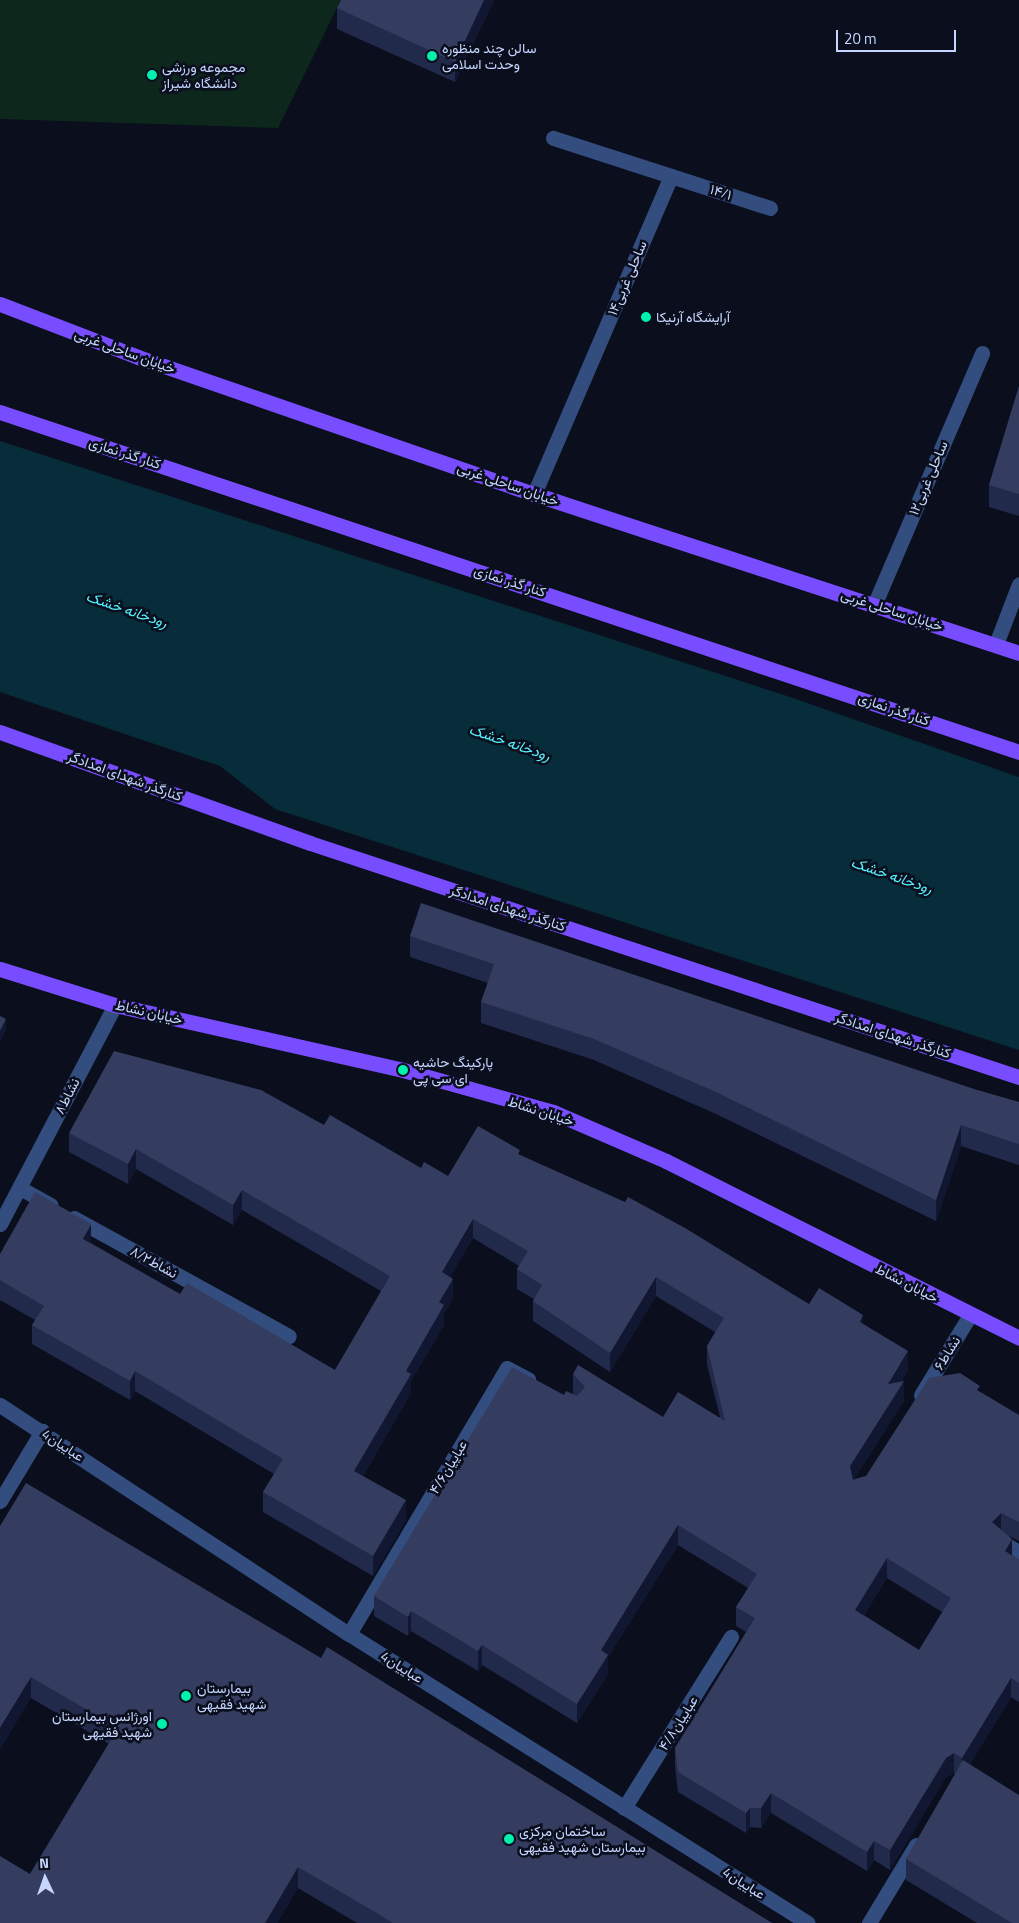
<!DOCTYPE html>
<html>
<head>
<meta charset="utf-8">
<style>
	body { margin:0 }
	#map { position:relative; width:1019px; height:1923px; overflow:hidden; background:#0a0e1d; font-family:"Titillium Web",Vazirmatn,sans-serif }
	div>[style] { position:absolute }
	.green>* { inset:0; background:#0d271c }
	.water>* { inset:0; background:#072d3a }
	.minor>* { height:15px; margin:-7.5px; padding:0 7.5px; transform-origin:7.5px; border-radius:7.5px; background:#334d7e }
	.major>* { height:15px; margin:-7.5px; padding:0 7.5px; transform-origin:7.5px; border-radius:7.5px; background:#784dff }
	.wall>* { inset:0; background:#222a4c }
	.shaded-wall>* { inset:0; background:#111731 }
	.building>* { inset:0; background:#343c5f }
	.dots>* { width:14px; height:14px; translate:-50% -50%; box-sizing:border-box; border:2px solid #0a0e1d; border-radius:50% }
	span { translate:-50% -50%; white-space:nowrap; text-align:center; line-height:1.15; -webkit-text-stroke:5px #0a0e1d; paint-order:stroke }
	.poi-label { font-size:14px; color:#c6d6ff }
	.left { translate:0 -50%; text-align:left }
	.right { translate:-100% -50%; text-align:right }
	.street-label { font-size:14px; color:#c6d6ff }
	.water-label { font-size:15px; color:#54f2ff; font-style:italic }
	.north { position:absolute; left:20px; top:1853px; width:50px; height:50px; -webkit-text-stroke:4px #0a0e1d; paint-order:stroke; rotate:357deg; font-size:14px; font-weight:700; line-height:20px; text-align:center; color:#c6d6ff }
	.north::after { content:''; display:block; margin:auto; width:18px; height:22px; background:#c6d6ff; clip-path:polygon(50% 0,100% 100%,50% 72%,0 100%) }
	.scale { position:absolute; left:836px; top:30px; width:120px; height:22px; box-sizing:border-box; border:2px solid #c6d6ff; border-top:0; padding-left:6px; font-size:15px; line-height:18px; white-space:nowrap; color:#c6d6ff; -webkit-text-stroke:4px #0a0e1d; paint-order:stroke }
</style>
</head>
<body>
<div id="map">
	<div class="green">
		<i style="clip-path:polygon(0 0,341px 0,278px 128px,0 119px)"></i>
	</div>
	<div class="water">
		<i style="clip-path:polygon(0 441px,787px 696px,1019px 777px,1019px 1050px,275px 809px,220px 766px,0 692px)"></i>
	</div>
	<div class="minor">
		<i style="left:671px;top:176px;width:104px;rotate:17.9deg"></i>
		<i style="left:534px;top:494px;width:346px;rotate:-66.7deg"></i>
		<i style="left:671px;top:176px;width:124px;rotate:-162.1deg"></i>
		<i style="left:875px;top:603px;width:272px;rotate:-66.8deg"></i>
		<i style="left:996px;top:644px;width:64px;rotate:-69deg"></i>
		<i style="left:20px;top:1188px;width:35px;rotate:29deg"></i>
		<i style="left:74px;top:1218px;width:245px;rotate:28.8deg"></i>
		<i style="left:0;top:1224px;width:247px;rotate:-62.3deg"></i>
		<i style="left:921px;top:1395px;width:94px;rotate:-58.5deg"></i>
		<i style="left:0;top:1405px;width:417px;rotate:33.3deg"></i>
		<i style="left:349px;top:1634px;width:542px;rotate:32.2deg"></i>
		<i style="left:0;top:1501px;width:82px;rotate:-59deg"></i>
		<i style="left:1001px;top:1542px;width:21px;rotate:29deg"></i>
		<i style="left:349px;top:1634px;width:309px;rotate:-59.3deg"></i>
		<i style="left:507px;top:1368px;width:24px;rotate:28deg"></i>
		<i style="left:624px;top:1808px;width:202px;rotate:-58deg"></i>
		<i style="left:869px;top:1923px;width:91px;rotate:-58.9deg"></i>
	</div>
	<div class="major">
		<i style="left:0;top:304px;width:148px;rotate:21deg"></i>
		<i style="left:138px;top:357px;width:419px;rotate:19.1deg"></i>
		<i style="left:534px;top:494px;width:510px;rotate:18.15deg"></i>
		<i style="left:0;top:412px;width:1074px;rotate:18.45deg"></i>
		<i style="left:0;top:732px;width:329px;rotate:19.7deg"></i>
		<i style="left:310px;top:843px;width:747px;rotate:18.27deg"></i>
		<i style="left:0;top:969px;width:121px;rotate:17.4deg"></i>
		<i style="left:115px;top:1005px;width:295px;rotate:12.7deg"></i>
		<i style="left:403px;top:1070px;width:156px;rotate:15.6deg"></i>
		<i style="left:553px;top:1112px;width:123px;rotate:23.4deg"></i>
		<i style="left:666px;top:1161px;width:395px;rotate:26.6deg"></i>
	</div>
	<div class="wall">
		<i style="clip-path:polygon(494px 0,455px 82px,337px 29px,337px 8px)"></i>
		<i style="clip-path:polygon(1019px 386px,1019px 516px,989px 507px,989px 485px)"></i>
		<i style="clip-path:polygon(410px 936px,1019px 1102px,1019px 1165px,961px 1146px,936px 1221px,716px 1114px,594px 1060px,481px 1023px,481px 1002px,488px 983px,410px 957px)"></i>
		<i style="clip-path:polygon(evenodd,324px 1125px,421px 1168px,448px 1176px,520px 1155px,809px 1304px,863px 1324px,908px 1371px,901px 1382px,904px 1401px,854px 1479px,866px 1476px,980px 1392px,1019px 1415px,1019px 1541px,1009px 1536px,1012px 1555px,1019px 1560px,1019px 1702px,1011px 1697px,970px 1764px,1019px 1923px,977px 1923px,906px 1880px,906px 1859px,956px 1774px,954px 1773px,946px 1777px,890px 1870px,874px 1860px,867px 1871px,771px 1813px,761px 1828px,750px 1827px,746px 1833px,678px 1792px,675px 1767px,675px 1748px,746px 1632px,736px 1626px,736px 1607px,748px 1588px,678px 1545px,608px 1657px,608px 1674px,577px 1723px,482px 1665px,478px 1671px,411px 1631px,408px 1636px,374px 1616px,374px 1596px,564px 1395px,574px 1395px,573px 1394px,573px 1374px,663px 1417px,720px 1417px,707px 1365px,707px 1346px,715px 1332px,656px 1296px,610px 1372px,533px 1321px,533px 1301px,534px 1299px,517px 1289px,517px 1269px,519px 1266px,473px 1238px,450px 1277px,453px 1298px,444px 1314px,444px 1325px,411px 1381px,411px 1393px,363px 1476px,406px 1520px,373px 1576px,263px 1512px,263px 1492px,274px 1474px,135px 1391px,130px 1400px,32px 1344px,32px 1325px,35px 1320px,0 1300px,0 1254px,91px 1243px,180px 1294px,335px 1370px,381px 1291px,242px 1210px,233px 1225px,136px 1169px,128px 1184px,69px 1152px,69px 1133px,324px 1125px,887px 1578px,942px 1612px,919px 1650px,864px 1615px,887px 1578px)"></i>
		<i style="clip-path:polygon(0 1526px,321px 1658px,772px 1923px,357px 1923px,298px 1888px,277px 1923px,0 1923px,109px 1744px,31px 1698px)"></i>
	</div>
	<div class="shaded-wall">
		<i style="clip-path:polygon(484px 0,494px 0,455px 82px,455px 62px)"></i>
		<i style="clip-path:polygon(6px 1019px,6px 1030px,0 1042px,0 1031px)"></i>
		<i style="clip-path:polygon(961px 1125px,961px 1146px,936px 1221px,936px 1200px)"></i>
		<i style="clip-path:polygon(136px 1149px,136px 1169px,128px 1184px,128px 1164px)"></i>
		<i style="clip-path:polygon(242px 1190px,242px 1210px,233px 1225px,233px 1205px)"></i>
		<i style="clip-path:polygon(473px 1219px,473px 1238px,442px 1292px,442px 1272px)"></i>
		<i style="clip-path:polygon(91px 1224px,91px 1244px,83px 1239px)"></i>
		<i style="clip-path:polygon(656px 1277px,656px 1296px,610px 1372px,610px 1353px)"></i>
		<i style="clip-path:polygon(453px 1279px,453px 1298px,444px 1314px,444px 1325px,411px 1381px,411px 1393px,354px 1491px,354px 1471px,406px 1371px,439px 1302px)"></i>
		<i style="clip-path:polygon(863px 1315px,863px 1335px,860px 1322px)"></i>
		<i style="clip-path:polygon(908px 1351px,908px 1371px,888px 1403px,888px 1384px)"></i>
		<i style="clip-path:polygon(135px 1371px,135px 1391px,130px 1400px,130px 1381px)"></i>
		<i style="clip-path:polygon(904px 1381px,904px 1401px,850px 1486px,850px 1466px)"></i>
		<i style="clip-path:polygon(406px 1500px,406px 1520px,373px 1576px,373px 1556px)"></i>
		<i style="clip-path:polygon(1001px 1513px,1001px 1533px,992px 1522px)"></i>
		<i style="clip-path:polygon(678px 1525px,678px 1545px,608px 1657px,608px 1674px,577px 1723px,577px 1704px,601px 1650px)"></i>
		<i style="clip-path:polygon(1012px 1539px,1012px 1559px,1005px 1551px)"></i>
		<i style="clip-path:polygon(887px 1558px,887px 1578px,855px 1629px,855px 1610px)"></i>
		<i style="clip-path:polygon(411px 1611px,411px 1631px,408px 1636px,408px 1617px)"></i>
		<i style="clip-path:polygon(482px 1645px,482px 1665px,478px 1671px,478px 1651px)"></i>
		<i style="clip-path:polygon(31px 1677px,31px 1698px,0 1750px,0 1728px)"></i>
		<i style="clip-path:polygon(1011px 1678px,1011px 1697px,962px 1777px,962px 1758px)"></i>
		<i style="clip-path:polygon(954px 1753px,954px 1773px,946px 1777px,890px 1870px,890px 1850px,946px 1758px)"></i>
		<i style="clip-path:polygon(771px 1793px,771px 1813px,761px 1828px,761px 1808px)"></i>
		<i style="clip-path:polygon(750px 1808px,750px 1827px,746px 1833px,746px 1813px)"></i>
		<i style="clip-path:polygon(874px 1841px,874px 1860px,867px 1871px,867px 1852px)"></i>
		<i style="clip-path:polygon(298px 1867px,298px 1888px,277px 1923px,265px 1923px)"></i>
	</div>
	<div class="building">
		<i style="clip-path:polygon(341px 0,484px 0,455px 62px,337px 8px)"></i>
		<i style="clip-path:polygon(1019px 386px,1019px 494px,989px 485px)"></i>
		<i style="clip-path:polygon(421px 903px,974px 1089px,1019px 1102px,1019px 1144px,961px 1125px,936px 1200px,716px 1092px,594px 1039px,481px 1002px,494px 964px,410px 936px)"></i>
		<i style="clip-path:polygon(0 1016px,6px 1019px,0 1031px)"></i>
		<i style="clip-path:polygon(evenodd,114px 1051px,261px 1090px,324px 1125px,330px 1115px,421px 1168px,424px 1162px,448px 1176px,478px 1126px,520px 1150px,518px 1154px,625px 1202px,628px 1197px,685px 1228px,809px 1304px,819px 1288px,863px 1315px,860px 1322px,908px 1351px,888px 1384px,904px 1381px,850px 1466px,853px 1480px,866px 1476px,929px 1378px,960px 1373px,980px 1386px,977px 1390px,1019px 1415px,1019px 1522px,1001px 1513px,992px 1522px,1012px 1539px,1005px 1551px,1019px 1560px,1019px 1683px,1011px 1678px,962px 1758px,954px 1753px,946px 1758px,890px 1850px,874px 1841px,867px 1852px,771px 1793px,761px 1808px,750px 1808px,746px 1813px,678px 1772px,675px 1748px,755px 1618px,736px 1607px,757px 1574px,678px 1525px,601px 1650px,608px 1655px,577px 1704px,482px 1645px,478px 1651px,411px 1611px,408px 1617px,374px 1596px,512px 1367px,564px 1395px,566px 1391px,577px 1396px,585px 1387px,573px 1374px,578px 1365px,663px 1417px,678px 1392px,725px 1421px,707px 1346px,724px 1318px,656px 1277px,610px 1353px,533px 1301px,542px 1285px,517px 1269px,528px 1251px,473px 1219px,442px 1272px,453px 1279px,439px 1302px,444px 1305px,406px 1371px,411px 1374px,354px 1471px,406px 1500px,373px 1556px,263px 1492px,283px 1459px,135px 1371px,130px 1381px,32px 1325px,44px 1306px,0 1280px,0 1254px,35px 1192px,91px 1224px,83px 1239px,180px 1294px,187px 1283px,335px 1370px,390px 1276px,242px 1190px,233px 1205px,136px 1149px,128px 1164px,69px 1133px,114px 1051px,887px 1558px,951px 1598px,919px 1650px,855px 1610px,887px 1558px)"></i>
		<i style="clip-path:polygon(26px 1483px,321px 1658px,327px 1647px,772px 1923px,391px 1923px,392px 1922px,298px 1867px,265px 1923px,0 1923px,0 1856px,30px 1874px,118px 1728px,31px 1677px,0 1728px,0 1526px)"></i>
		<i style="clip-path:polygon(963px 1760px,1019px 1795px,1019px 1923px,1012px 1923px,906px 1859px)"></i>
	</div>
	<div class="dots">
		<i style="left:432px;top:56px;background:#00f1ac"></i>
		<i style="left:152px;top:75px;background:#00f1ac"></i>
		<i style="left:646px;top:317px;background:#00f1ac"></i>
		<i style="left:403px;top:1070px;background:#00f1ac"></i>
		<i style="left:186px;top:1696px;background:#00f1ac"></i>
		<i style="left:162px;top:1724px;background:#00f1ac"></i>
		<i style="left:509px;top:1839px;background:#00f1ac"></i>
	</div>
	<div class="poi-label">
		<span class="left" style="left:442px;top:56px">سالن چند منظوره<br>وحدت اسلامی</span>
		<span class="left" style="left:162px;top:75px">مجموعه ورزشی<br>دانشگاه شیراز</span>
		<span class="left" style="left:656px;top:317px">آرایشگاه آرنیکا</span>
		<span class="left" style="left:413px;top:1070px">پارکینگ حاشیه<br>ای سی پی</span>
		<span class="left" style="left:197px;top:1696px">بیمارستان<br>شهید فقیهی</span>
		<span class="right" style="left:152px;top:1724px">اورژانس بیمارستان<br>شهید فقیهی</span>
		<span class="left" style="left:519px;top:1839px">ساختمان مرکزی<br>بیمارستان شهید فقیهی</span>
	</div>
	<div class="street-label">
		<span style="left:721px;top:192px;rotate:18deg">۱۴/۱</span>
		<span style="left:627px;top:278px;rotate:-67deg">ساحلی غربی۱۴</span>
		<span style="left:125px;top:351px;rotate:20deg">خیابان ساحلی غربی</span>
		<span style="left:125px;top:453px;rotate:18deg">کنار گذر نمازی</span>
		<span style="left:928px;top:478px;rotate:-67deg">ساحلی غربی۱۲</span>
		<span style="left:508px;top:484px;rotate:19deg">خیابان ساحلی غربی</span>
		<span style="left:510px;top:581px;rotate:18deg">کنار گذر نمازی</span>
		<span style="left:892px;top:610px;rotate:18deg">خیابان ساحلی غربی</span>
		<span style="left:894px;top:709px;rotate:19deg">کنار گذر نمازی</span>
		<span style="left:125px;top:776px;rotate:20deg">کنارگذر شهدای امدادگر</span>
		<span style="left:508px;top:908px;rotate:18deg">کنارگذر شهدای امدادگر</span>
		<span style="left:149px;top:1012px;rotate:13deg">خیابان نشاط</span>
		<span style="left:893px;top:1035px;rotate:18deg">کنارگذر شهدای امدادگر</span>
		<span style="left:67px;top:1096px;rotate:-63deg">نشاط۸</span>
		<span style="left:541px;top:1111px;rotate:18deg">خیابان نشاط</span>
		<span style="left:154px;top:1262px;rotate:29deg">نشاط۸/۲</span>
		<span style="left:907px;top:1283px;rotate:27deg">خیابان نشاط</span>
		<span style="left:947px;top:1353px;rotate:-58deg">نشاط۶</span>
		<span style="left:63px;top:1445px;rotate:33deg">عباییان4</span>
		<span style="left:448px;top:1467px;rotate:-59deg">عباییان۴/۶</span>
		<span style="left:402px;top:1667px;rotate:32deg">عباییان4</span>
		<span style="left:678px;top:1723px;rotate:-58deg">عباییان۴/۸</span>
		<span style="left:744px;top:1883px;rotate:32deg">عباییان4</span>
	</div>
	<div class="water-label">
		<span style="left:127px;top:609px;rotate:19deg">رودخانه خشک</span>
		<span style="left:510px;top:742px;rotate:19deg">رودخانه خشک</span>
		<span style="left:892px;top:875px;rotate:19deg">رودخانه خشک</span>
	</div>
	<div class="north">N</div>
	<div class="scale">20 m</div>
</div>
</body>
</html>
